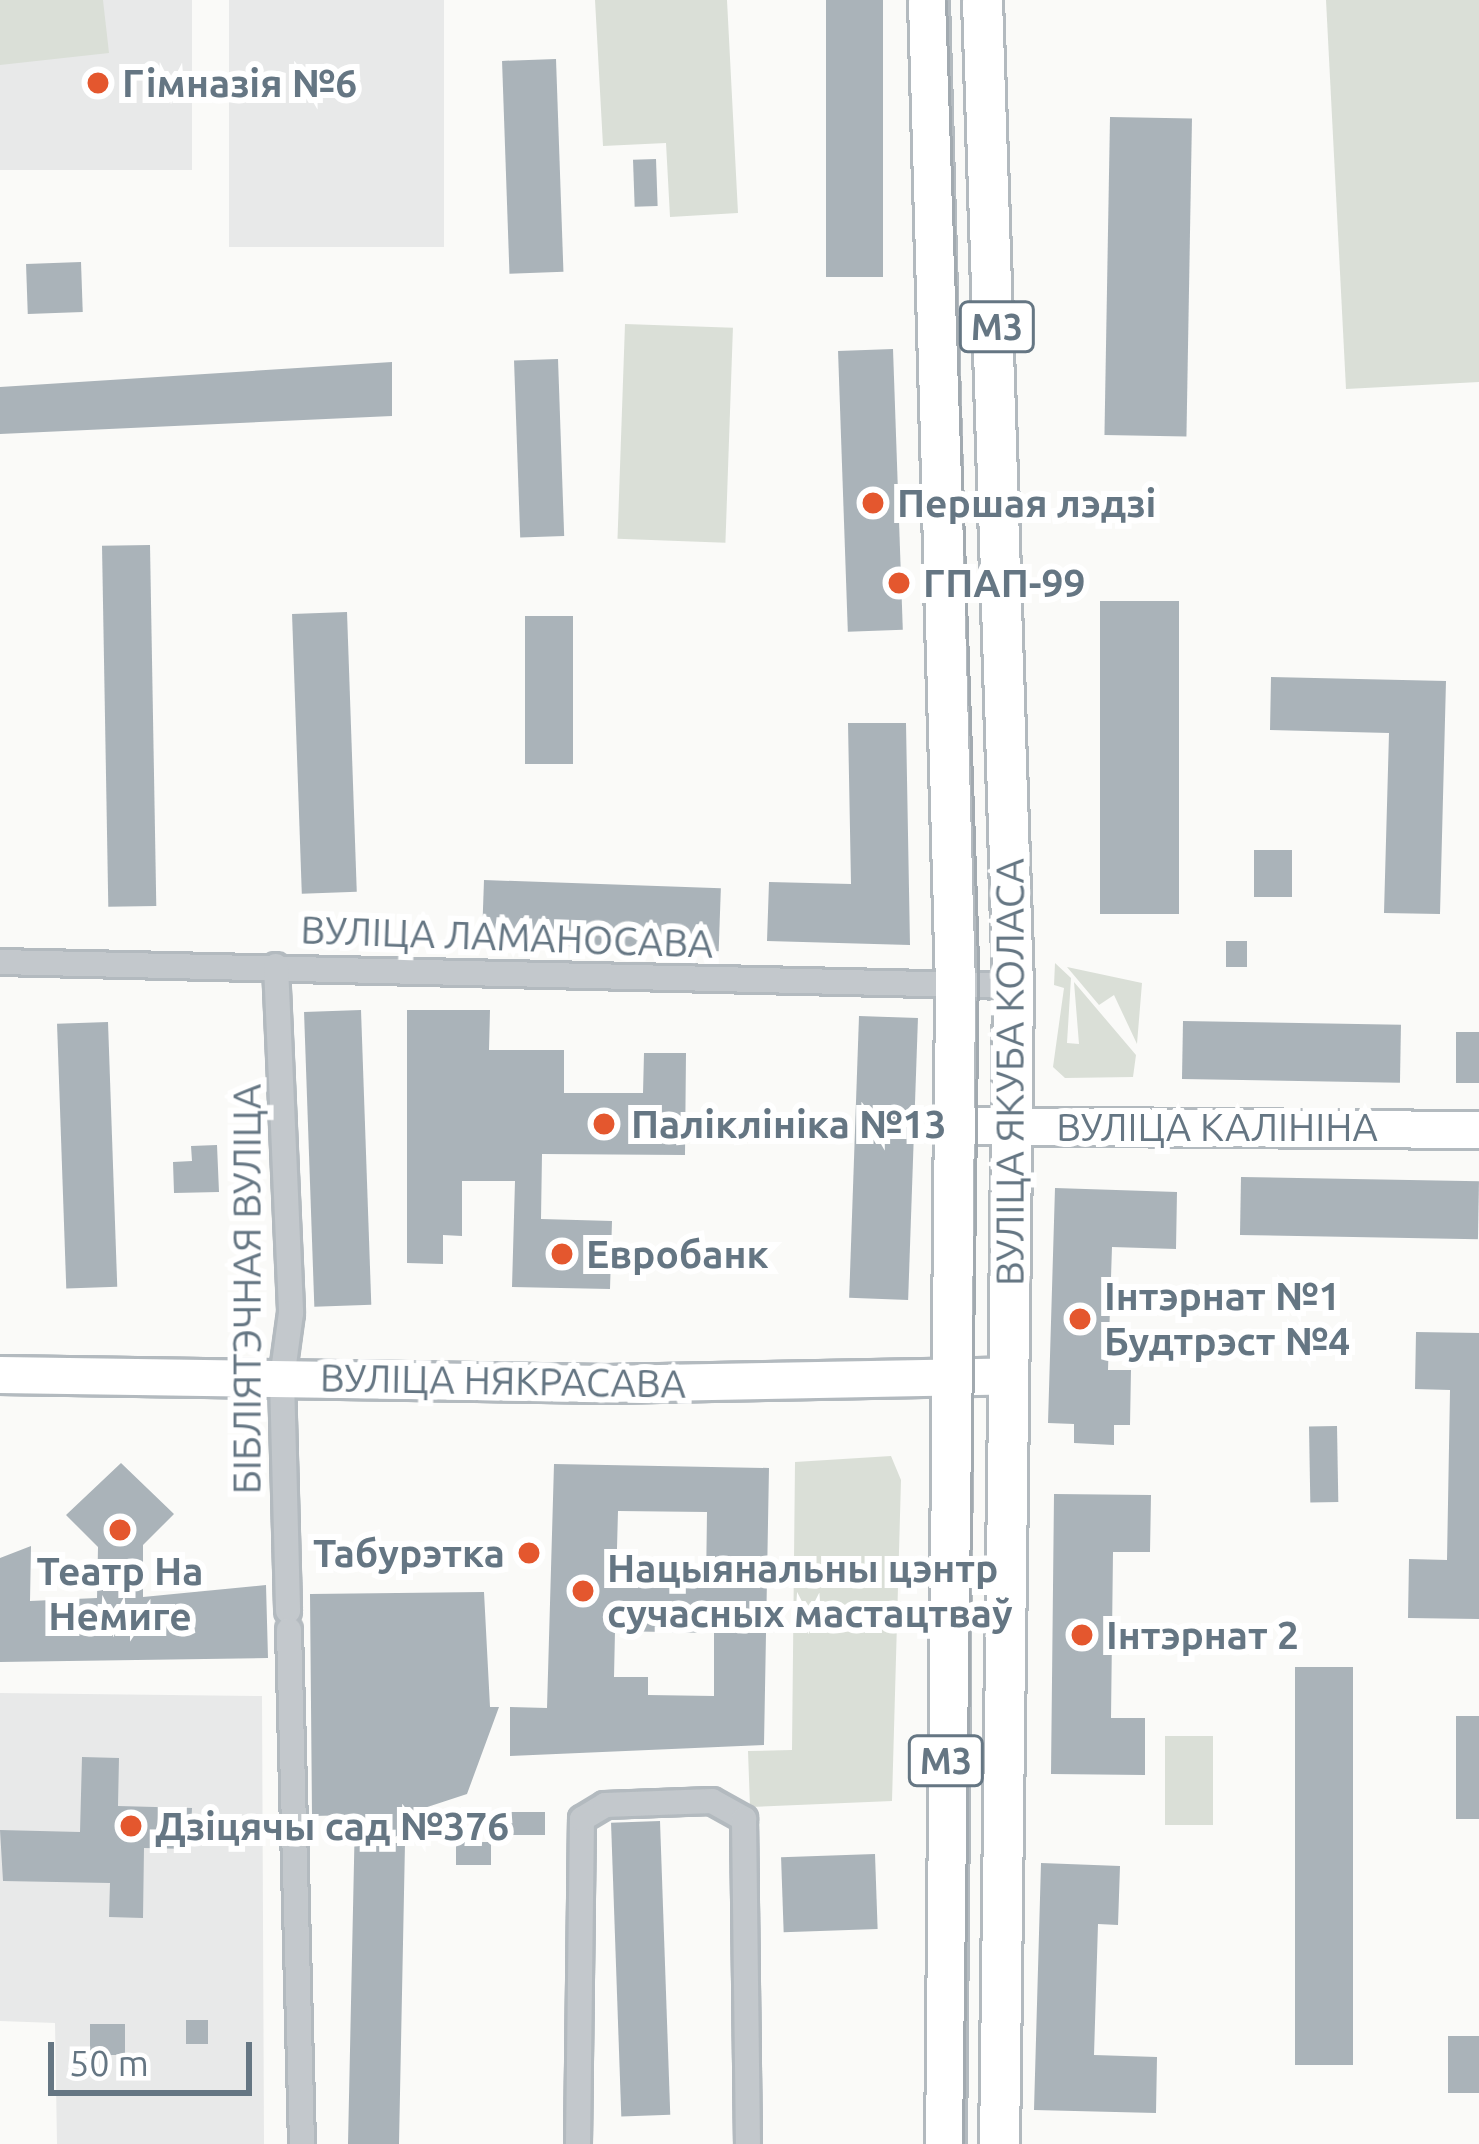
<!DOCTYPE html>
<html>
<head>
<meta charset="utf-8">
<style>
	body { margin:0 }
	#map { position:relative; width:1479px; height:2144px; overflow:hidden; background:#fafaf8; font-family:Ubuntu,sans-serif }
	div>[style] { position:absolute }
	.built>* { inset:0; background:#e8e9e9; transform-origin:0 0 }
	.green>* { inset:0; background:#dadfd7; transform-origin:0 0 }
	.building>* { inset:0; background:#aab3b9; transform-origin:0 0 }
	.roads { filter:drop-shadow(3px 0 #b3babf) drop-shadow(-3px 0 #b3babf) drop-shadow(0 3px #b3babf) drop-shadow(0 -3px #b3babf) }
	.street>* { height:24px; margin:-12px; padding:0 12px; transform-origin:12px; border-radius:12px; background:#c3c8cc }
	.secondary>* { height:36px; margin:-18px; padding:0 18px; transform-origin:18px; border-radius:18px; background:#fff }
	.primary>* { height:39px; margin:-19.5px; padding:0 19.5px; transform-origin:19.5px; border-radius:19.5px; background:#fff }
	.tram>* { height:3px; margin:-1.5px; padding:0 1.5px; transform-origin:1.5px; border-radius:1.5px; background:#a2aab0 }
	.dots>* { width:33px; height:33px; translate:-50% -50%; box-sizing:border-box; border:6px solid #fff; border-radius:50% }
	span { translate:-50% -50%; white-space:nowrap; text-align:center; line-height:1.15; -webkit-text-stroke:12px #fff; paint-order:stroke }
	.shield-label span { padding:3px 9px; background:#fff; border:3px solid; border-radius:9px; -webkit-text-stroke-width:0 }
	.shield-label { font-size:36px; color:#657683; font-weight:700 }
	.poi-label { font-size:39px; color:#657683; font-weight:700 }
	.left { translate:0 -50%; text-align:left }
	.right { translate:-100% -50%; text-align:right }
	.street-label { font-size:39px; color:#657683 }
	.scale { position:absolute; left:48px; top:2042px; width:204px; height:54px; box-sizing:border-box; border:6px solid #657683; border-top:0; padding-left:15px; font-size:36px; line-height:42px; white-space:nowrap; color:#657683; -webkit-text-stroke:9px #fff; paint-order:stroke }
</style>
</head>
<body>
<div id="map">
	<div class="built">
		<i style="left:0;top:0;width:192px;height:170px"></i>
		<i style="left:229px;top:0;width:215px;height:247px"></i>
		<i style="clip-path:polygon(0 1693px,262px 1696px,264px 2144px,57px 2144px,55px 2023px,0 2021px)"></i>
	</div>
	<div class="green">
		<i style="clip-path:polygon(0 0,103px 0,109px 53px,0 65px)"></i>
		<i style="clip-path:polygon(595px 0,727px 0,738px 213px,670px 217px,666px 143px,603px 146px)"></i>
		<i style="clip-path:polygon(1326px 0,1479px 0,1479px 382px,1346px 389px)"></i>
		<i style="left:625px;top:324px;width:108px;height:215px;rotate:2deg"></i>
		<i style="clip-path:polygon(1055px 963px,1071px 978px,1067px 1043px,1079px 1044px,1074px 982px,1136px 1055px,1133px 1077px,1065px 1078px,1053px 1067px,1064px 988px,1054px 985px)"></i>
		<i style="clip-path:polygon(1067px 967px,1142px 983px,1137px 1044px,1114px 995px,1099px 1005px)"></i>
		<i style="clip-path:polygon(891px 1456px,901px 1480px,892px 1801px,750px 1807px,748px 1751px,792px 1750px,795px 1462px)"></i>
		<i style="left:1165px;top:1736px;width:48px;height:89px"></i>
	</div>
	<div class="building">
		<i style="left:826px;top:0;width:57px;height:277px"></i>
		<i style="left:556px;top:59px;width:213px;height:54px;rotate:88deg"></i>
		<i style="left:1110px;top:117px;width:82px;height:318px;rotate:1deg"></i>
		<i style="left:656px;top:159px;width:47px;height:23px;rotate:88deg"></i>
		<i style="left:81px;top:262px;width:50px;height:55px;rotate:88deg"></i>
		<i style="left:893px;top:349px;width:281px;height:55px;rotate:88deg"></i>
		<i style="left:558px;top:359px;width:177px;height:44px;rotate:88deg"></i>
		<i style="clip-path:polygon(392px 362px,392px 416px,0 434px,0 387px)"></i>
		<i style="left:150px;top:545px;width:361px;height:48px;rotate:89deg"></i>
		<i style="left:1100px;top:601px;width:79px;height:313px"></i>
		<i style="left:347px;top:612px;width:280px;height:55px;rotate:88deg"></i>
		<i style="left:525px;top:616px;width:48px;height:148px"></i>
		<i style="clip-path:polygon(1271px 677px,1446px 681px,1440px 914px,1384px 913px,1389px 733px,1270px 730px)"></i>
		<i style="clip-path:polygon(848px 723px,906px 723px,910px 945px,767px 941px,769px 882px,851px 884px)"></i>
		<i style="left:1254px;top:850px;width:38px;height:47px"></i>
		<i style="left:484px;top:880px;width:237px;height:63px;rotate:2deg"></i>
		<i style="left:1226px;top:941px;width:21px;height:26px"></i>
		<i style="left:361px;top:1010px;width:295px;height:57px;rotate:88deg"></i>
		<i style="clip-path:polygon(407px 1010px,490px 1010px,489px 1050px,564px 1050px,564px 1093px,643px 1093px,644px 1053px,686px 1053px,685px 1155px,542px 1154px,541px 1219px,612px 1221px,610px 1289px,512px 1287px,515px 1181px,462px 1181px,462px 1236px,443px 1235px,443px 1264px,407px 1263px)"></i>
		<i style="left:859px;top:1016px;width:59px;height:282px;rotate:2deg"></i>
		<i style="left:1183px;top:1021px;width:218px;height:58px;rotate:1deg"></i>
		<i style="left:108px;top:1022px;width:265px;height:51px;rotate:88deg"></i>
		<i style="left:1456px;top:1032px;width:23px;height:51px"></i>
		<i style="clip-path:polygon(217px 1145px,219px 1192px,174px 1193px,173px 1162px,192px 1161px,191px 1146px)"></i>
		<i style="left:1241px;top:1177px;width:238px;height:58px;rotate:1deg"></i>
		<i style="clip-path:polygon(1055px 1188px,1177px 1192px,1176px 1249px,1112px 1247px,1108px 1370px,1131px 1370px,1130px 1425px,1114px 1425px,1114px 1445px,1074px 1443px,1074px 1424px,1048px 1423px)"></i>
		<i style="clip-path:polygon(1416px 1332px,1479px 1333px,1479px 1619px,1408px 1618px,1409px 1559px,1447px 1560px,1450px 1390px,1415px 1389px)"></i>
		<i style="left:1337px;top:1426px;width:76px;height:28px;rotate:89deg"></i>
		<i style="clip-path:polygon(121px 1463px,174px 1514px,143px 1545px,143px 1597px,266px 1585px,268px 1658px,0 1662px,0 1558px,31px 1546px,30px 1601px,97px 1598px,98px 1547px,66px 1515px)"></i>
		<i style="clip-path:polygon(evenodd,554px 1464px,769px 1468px,764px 1745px,510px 1756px,510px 1707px,547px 1708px,554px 1464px,618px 1511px,707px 1512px,706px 1586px,616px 1585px,618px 1511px,554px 1464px,615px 1631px,714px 1633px,714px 1696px,648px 1695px,648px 1677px,614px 1677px,615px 1631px)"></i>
		<i style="clip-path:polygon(1054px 1494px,1151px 1495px,1150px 1552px,1113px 1552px,1111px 1718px,1145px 1718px,1145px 1775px,1051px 1774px)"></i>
		<i style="clip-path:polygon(484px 1592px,490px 1707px,499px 1707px,467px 1794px,406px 1814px,405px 1831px,385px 1843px,405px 1843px,399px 2144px,348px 2144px,355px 1815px,312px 1816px,310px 1594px)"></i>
		<i style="left:1295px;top:1667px;width:58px;height:398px"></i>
		<i style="left:1456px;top:1716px;width:23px;height:103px"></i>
		<i style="clip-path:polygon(82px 1757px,119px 1758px,118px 1806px,192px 1808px,190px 1849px,144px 1848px,143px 1918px,109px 1917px,110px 1883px,3px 1881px,0 1830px,80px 1832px)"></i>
		<i style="left:510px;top:1812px;width:35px;height:23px"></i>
		<i style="left:660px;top:1821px;width:294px;height:49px;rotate:88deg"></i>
		<i style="left:456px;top:1842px;width:35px;height:23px"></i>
		<i style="left:875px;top:1854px;width:75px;height:94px;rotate:88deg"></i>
		<i style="clip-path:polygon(1041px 1863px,1120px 1866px,1118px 1925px,1098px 1924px,1094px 2055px,1157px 2057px,1156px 2113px,1034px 2110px)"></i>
		<i style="left:186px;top:2020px;width:22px;height:24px"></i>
		<i style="left:90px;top:2024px;width:35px;height:31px"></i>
		<i style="left:1448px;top:2036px;width:31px;height:57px"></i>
	</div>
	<div class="roads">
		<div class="street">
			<i style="left:0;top:962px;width:1013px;rotate:1.36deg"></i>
			<i style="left:276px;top:966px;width:347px;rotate:87.5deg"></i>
			<i style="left:291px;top:1313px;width:67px;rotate:97.8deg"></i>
			<i style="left:282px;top:1379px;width:232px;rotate:88.5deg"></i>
			<i style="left:289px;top:1630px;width:514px;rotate:88.55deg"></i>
			<i style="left:578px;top:2144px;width:325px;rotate:-89.3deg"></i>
			<i style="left:582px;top:1819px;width:27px;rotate:-31deg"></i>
			<i style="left:605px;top:1805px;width:107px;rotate:-2.1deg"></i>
			<i style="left:712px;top:1801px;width:37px;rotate:29deg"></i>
			<i style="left:744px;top:1819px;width:325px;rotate:89.3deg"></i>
		</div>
		<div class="secondary">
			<i style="left:955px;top:1126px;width:524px;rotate:0.44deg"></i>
			<i style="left:0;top:1375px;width:607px;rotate:0.85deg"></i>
			<i style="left:607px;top:1384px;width:399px;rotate:-1.1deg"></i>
		</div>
		<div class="primary">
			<i style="left:928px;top:0;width:986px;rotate:88.43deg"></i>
			<i style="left:955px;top:986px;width:1158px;rotate:90.49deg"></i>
			<i style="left:982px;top:0;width:986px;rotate:88.2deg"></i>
			<i style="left:1013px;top:986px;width:1158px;rotate:90.69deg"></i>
		</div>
	</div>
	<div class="tram">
		<i style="left:946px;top:0;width:963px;rotate:88.09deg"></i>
		<i style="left:978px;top:962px;width:1182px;rotate:90.73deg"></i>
	</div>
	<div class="dots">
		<i style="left:98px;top:83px;background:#e4572e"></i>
		<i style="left:873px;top:503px;background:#e4572e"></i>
		<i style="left:899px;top:583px;background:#e4572e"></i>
		<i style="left:604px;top:1124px;background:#e4572e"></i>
		<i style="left:562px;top:1254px;background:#e4572e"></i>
		<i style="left:1080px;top:1319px;background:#e4572e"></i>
		<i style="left:120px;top:1530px;background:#e4572e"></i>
		<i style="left:529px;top:1553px;background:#e4572e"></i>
		<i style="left:583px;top:1591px;background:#e4572e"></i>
		<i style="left:1082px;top:1635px;background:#e4572e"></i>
		<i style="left:131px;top:1826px;background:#e4572e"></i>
	</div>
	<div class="shield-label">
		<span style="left:997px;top:327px">М3</span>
		<span style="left:946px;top:1761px">М3</span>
	</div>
	<div class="poi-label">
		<span class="left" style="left:122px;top:83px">Гімназія №6</span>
		<span class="left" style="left:897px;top:503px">Першая лэдзі</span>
		<span class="left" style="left:923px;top:583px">ГПАП-99</span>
		<span class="left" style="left:631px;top:1124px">Паліклініка №13</span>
		<span class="left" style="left:586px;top:1254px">Евробанк</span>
		<span class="left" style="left:1104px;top:1319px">Інтэрнат №1<br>Будтрэст №4</span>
		<span class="right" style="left:505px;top:1553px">Табурэтка</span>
		<span class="left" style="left:607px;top:1591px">Нацыянальны цэнтр<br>сучасных мастацтваў</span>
		<span style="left:120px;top:1594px">Театр На<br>Немиге</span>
		<span class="left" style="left:1106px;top:1635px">Інтэрнат 2</span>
		<span class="left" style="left:155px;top:1826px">Дзіцячы сад №376</span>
	</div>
	<div class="street-label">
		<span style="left:507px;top:937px;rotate:2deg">ВУЛІЦА ЛАМАНОСАВА</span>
		<span style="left:1010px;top:1072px;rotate:-90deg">ВУЛІЦА ЯКУБА КОЛАСА</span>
		<span style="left:1217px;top:1127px">ВУЛІЦА КАЛІНІНА</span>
		<span style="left:247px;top:1289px;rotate:-90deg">БІБЛІЯТЭЧНАЯ ВУЛІЦА</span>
		<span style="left:503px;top:1381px;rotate:1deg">ВУЛІЦА НЯКРАСАВА</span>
	</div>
	<div class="scale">50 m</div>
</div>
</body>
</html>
